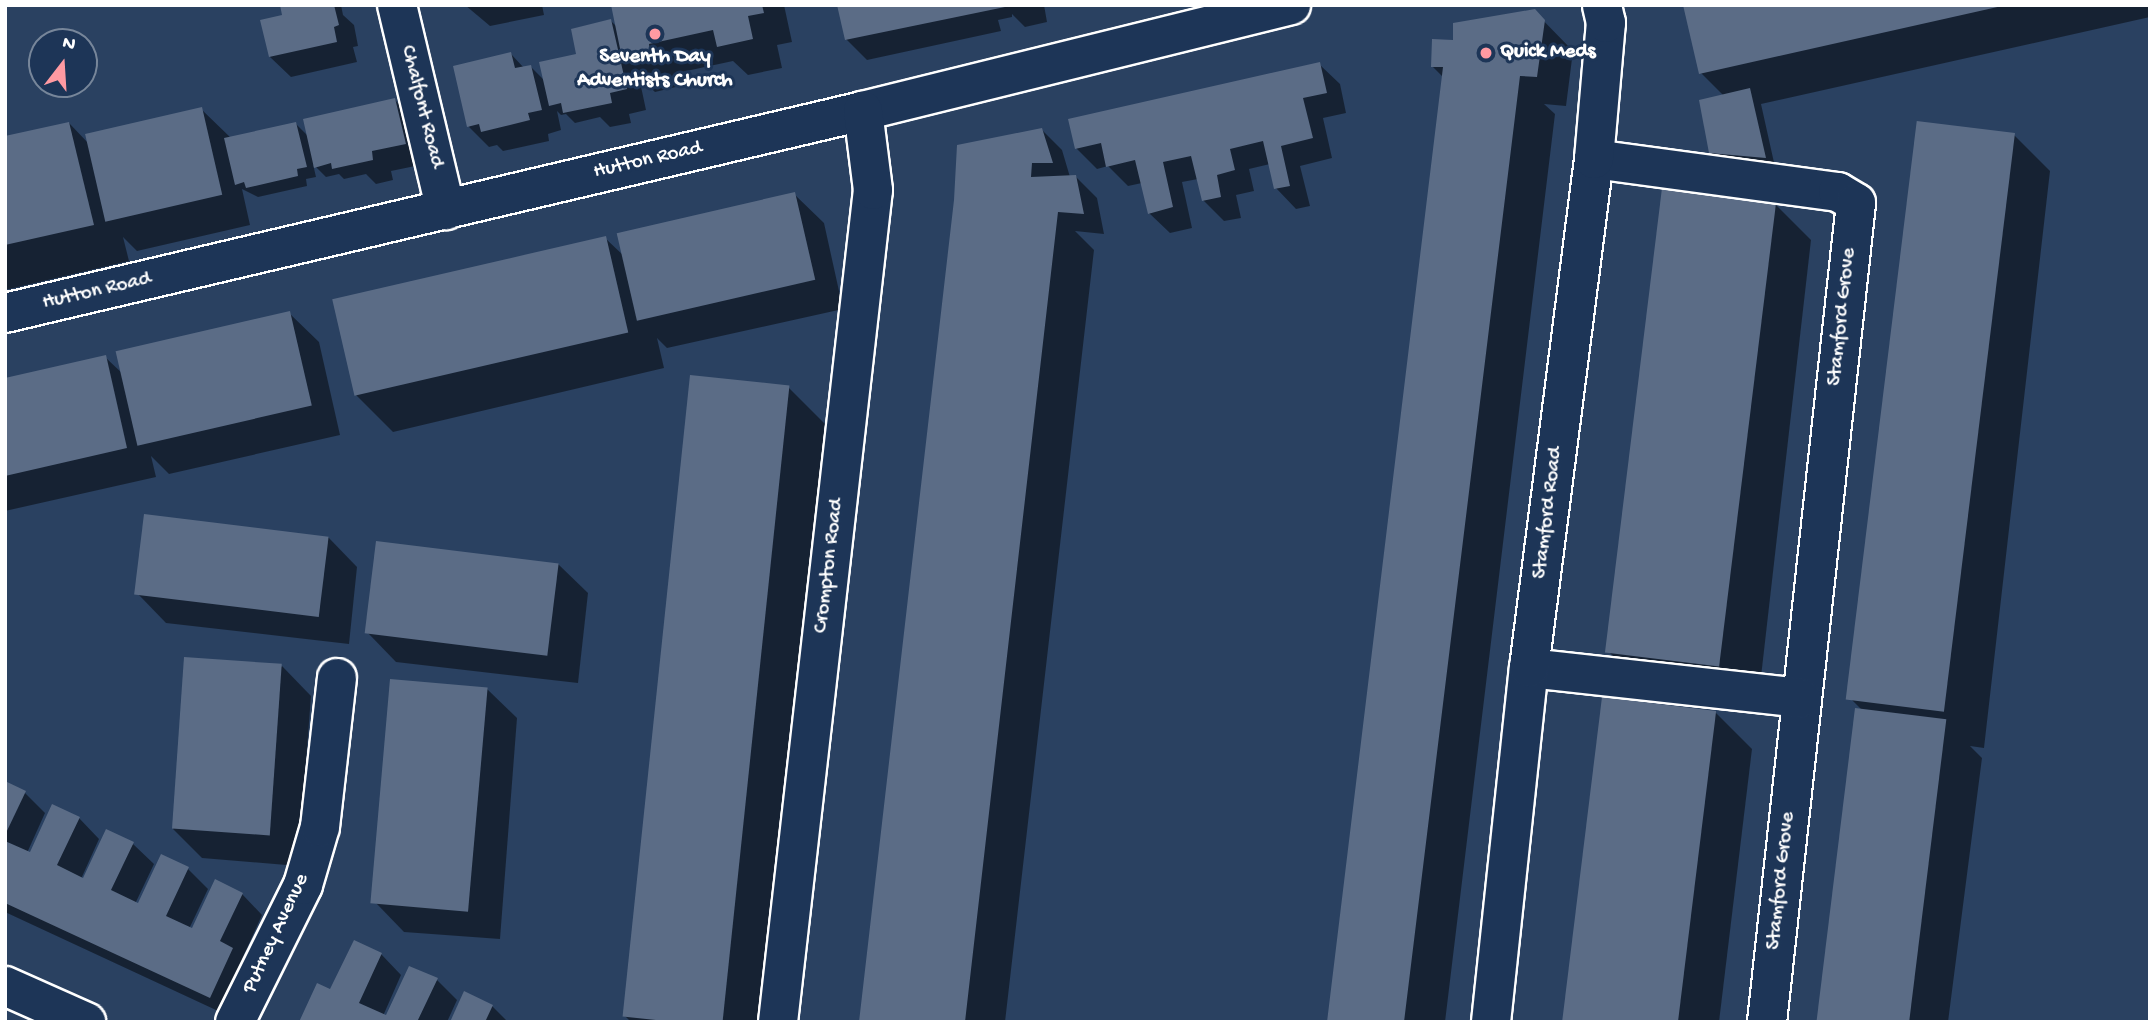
<!DOCTYPE html>
<html>
<head>
<meta charset="utf-8">
<style>
	body { margin:0 }
	#map { position:relative; width:2155px; height:1027px; overflow:hidden; background:#2a4161; font-family:"Gochi Hand",sans-serif }
	div>[style] { position:absolute }
	.shadow>* { inset:0; background:#0007 }
	.building>* { inset:0; background:#5b6c86; transform-origin:0 0 }
	.roads { filter:drop-shadow(2px 0 #fff) drop-shadow(-2px 0 #fff) drop-shadow(0 2px #fff) drop-shadow(0 -2px #fff) }
	.minor>* { height:38px; margin:-19px; padding:0 19px; transform-origin:19px; border-radius:19px; background:#1d3557 }
	.dots>* { width:19px; height:19px; translate:-50% -50%; box-sizing:border-box; border:4px solid #1d3557; border-radius:50% }
	span { translate:-50% -50%; white-space:nowrap; text-align:center; line-height:1.15; -webkit-text-stroke:6px #1d3557; paint-order:stroke }
	.poi-label { font-size:21px; color:#fff; font-weight:700 }
	.left { translate:0 -50%; text-align:left }
	.street-label { font-size:21px; color:#fff }
	.frame { position:absolute; inset:0; border:7px solid #fff; pointer-events:none }
	.north { position:absolute; left:28px; top:28px; width:70px; height:70px; box-sizing:border-box; background:#1d3557; border:2px solid #77869a; border-radius:50%; rotate:17deg; font-size:19px; font-weight:700; line-height:28px; text-align:center; color:#fff }
	.north::after { content:''; display:block; margin:auto; width:24px; height:32px; background:#ff9aa2; clip-path:polygon(50% 0,100% 100%,50% 72%,0 100%) }
</style>
</head>
<body>
<div id="map">
	<div class="shadow">
		<i style="clip-path:polygon(282px 5px,341px 5px,343px 15px,354px 25px,358px 46px,353px 47px,357px 62px,291px 77px,270px 57px,284px 16px)"></i>
		<i style="clip-path:polygon(465px 5px,542px 5px,544px 15px,490px 26px)"></i>
		<i style="clip-path:polygon(evenodd,613px 5px,784px 5px,792px 42px,777px 45px,782px 68px,748px 75px,733px 61px,677px 73px,680px 86px,655px 92px,639px 77px,646px 110px,629px 114px,631px 123px,610px 127px,600px 117px,575px 123px,566px 114px,561px 115px,557px 111px,561px 130px,548px 134px,549px 141px,503px 151px,497px 145px,489px 147px,469px 127px,511px 54px,524px 68px,531px 67px,545px 81px,578px 55px,611px 21px,618px 28px,613px 5px,660px 54px,660px 57px,644px 61px,644px 57px,660px 54px)"></i>
		<i style="clip-path:polygon(839px 5px,1044px 5px,1047px 22px,1025px 27px,1012px 14px,1012px 17px,998px 20px,1001px 31px,867px 60px,846px 39px)"></i>
		<i style="clip-path:polygon(1685px 5px,2150px 5px,2150px 17px,1761px 104px,1775px 167px,1721px 162px,1710px 152px,1724px 96px,1701px 73px)"></i>
		<i style="clip-path:polygon(1534px 11px,1573px 51px,1566px 106px,1544px 104px,1555px 114px,1445px 1022px,1329px 1022px,1444px 78px,1432px 66px,1454px 41px)"></i>
		<i style="clip-path:polygon(1319px 64px,1340px 84px,1346px 113px,1323px 118px,1332px 158px,1300px 166px,1310px 206px,1296px 209px,1276px 188px,1270px 164px,1249px 169px,1254px 191px,1236px 195px,1241px 218px,1224px 221px,1203px 200px,1198px 179px,1182px 182px,1192px 228px,1170px 233px,1149px 213px,1142px 183px,1128px 186px,1108px 166px,1097px 169px,1076px 148px)"></i>
		<i style="clip-path:polygon(395px 100px,415px 121px,425px 164px,391px 171px,393px 180px,376px 184px,366px 174px,344px 179px,339px 174px,326px 177px,313px 164px,316px 177px,306px 179px,307px 186px,258px 197px,242px 189px,250px 225px,137px 251px,123px 237px,129px 261px,5px 290px,5px 138px,69px 123px,90px 145px,201px 109px,231px 138px,296px 124px,309px 137px)"></i>
		<i style="clip-path:polygon(1041px 129px,1062px 150px,1070px 177px,1076px 177px,1097px 198px,1104px 234px,1075px 231px,1094px 250px,1005px 1022px,861px 1022px,956px 200px)"></i>
		<i style="clip-path:polygon(2014px 135px,2050px 171px,1984px 748px,1970px 746px,1982px 758px,1948px 1022px,1818px 1022px,1863px 711px,1852px 700px)"></i>
		<i style="clip-path:polygon(794px 194px,824px 223px,843px 309px,667px 348px,657px 338px,664px 368px,393px 432px,356px 395px,605px 238px,624px 256px)"></i>
		<i style="clip-path:polygon(1775px 204px,1811px 240px,1758px 703px,1646px 689px,1610px 653px)"></i>
		<i style="clip-path:polygon(289px 313px,319px 342px,340px 435px,169px 474px,151px 456px,156px 477px,5px 511px,5px 380px,105px 357px,124px 375px)"></i>
		<i style="clip-path:polygon(789px 388px,825px 424px,762px 1022px,631px 1022px,624px 1015px)"></i>
		<i style="clip-path:polygon(328px 537px,357px 567px,349px 644px,166px 623px,137px 593px)"></i>
		<i style="clip-path:polygon(558px 564px,588px 593px,578px 683px,396px 662px,367px 632px)"></i>
		<i style="clip-path:polygon(282px 666px,311px 696px,298px 866px,202px 858px,173px 829px)"></i>
		<i style="clip-path:polygon(487px 689px,517px 718px,500px 939px,404px 932px,375px 902px)"></i>
		<i style="clip-path:polygon(1715px 712px,1752px 749px,1719px 1022px,1565px 1022px)"></i>
		<i style="clip-path:polygon(5px 783px,25px 793px,45px 813px,27px 853px,31px 854px,79px 818px,99px 839px,81px 879px,84px 880px,133px 844px,154px 864px,135px 904px,139px 905px,188px 869px,208px 889px,189px 929px,193px 931px,242px 894px,262px 915px,242px 959px,253px 970px,231px 1017px,5px 912px)"></i>
		<i style="clip-path:polygon(381px 954px,401px 975px,383px 1016px,387px 1018px,437px 980px,457px 1000px,447px 1022px,301px 1022px)"></i>
		<i style="clip-path:polygon(492px 1006px,508px 1022px,452px 1022px)"></i>
	</div>
	<div class="building">
		<i style="clip-path:polygon(280px 5px,334px 5px,339px 25px,334px 27px,337px 42px,269px 57px,260px 20px,282px 15px)"></i>
		<i style="clip-path:polygon(611px 5px,762px 5px,764px 13px,748px 16px,753px 39px,717px 47px,713px 30px,649px 44px,651px 57px,623px 63px)"></i>
		<i style="clip-path:polygon(837px 5px,1005px 5px,1005px 7px,845px 40px)"></i>
		<i style="clip-path:polygon(1683px 5px,2001px 5px,2002px 6px,1699px 74px)"></i>
		<i style="clip-path:polygon(1535px 9px,1545px 20px,1537px 77px,1520px 76px,1404px 1022px,1327px 1022px,1443px 67px,1431px 67px,1432px 39px,1453px 40px,1453px 23px)"></i>
		<i style="clip-path:polygon(611px 19px,627px 89px,610px 93px,612px 103px,563px 113px,561px 103px,549px 106px,539px 62px,576px 54px,571px 29px)"></i>
		<i style="clip-path:polygon(511px 52px,515px 68px,531px 65px,542px 110px,528px 113px,530px 120px,481px 132px,479px 124px,467px 127px,453px 66px)"></i>
		<i style="clip-path:polygon(1320px 62px,1327px 93px,1303px 98px,1313px 138px,1281px 146px,1290px 186px,1274px 189px,1263px 141px,1230px 149px,1235px 170px,1217px 175px,1221px 197px,1202px 201px,1191px 156px,1163px 162px,1173px 207px,1148px 214px,1135px 160px,1106px 167px,1101px 143px,1075px 149px,1068px 119px)"></i>
		<i style="clip-path:polygon(1750px 88px,1766px 158px,1709px 153px,1699px 100px)"></i>
		<i style="clip-path:polygon(395px 98px,406px 144px,372px 151px,373px 160px,332px 169px,331px 163px,314px 168px,303px 119px)"></i>
		<i style="left:202px;top:107px;width:90px;height:120px;rotate:77deg"></i>
		<i style="clip-path:polygon(69px 122px,94px 225px,5px 245px,5px 136px)"></i>
		<i style="clip-path:polygon(296px 122px,307px 167px,297px 169px,298px 176px,246px 188px,244px 182px,235px 185px,224px 138px)"></i>
		<i style="clip-path:polygon(1042px 128px,1053px 163px,1032px 163px,1031px 177px,1076px 175px,1084px 214px,1058px 212px,965px 1022px,859px 1022px,954px 200px,957px 145px)"></i>
		<i style="left:2015px;top:133px;width:583px;height:99px;rotate:97deg"></i>
		<i style="left:1662px;top:188px;width:115px;height:468px;rotate:7deg"></i>
		<i style="left:795px;top:192px;width:90px;height:183px;rotate:77deg"></i>
		<i style="left:606px;top:236px;width:99px;height:281px;rotate:77deg"></i>
		<i style="left:290px;top:311px;width:97px;height:179px;rotate:77deg"></i>
		<i style="clip-path:polygon(106px 355px,127px 448px,5px 476px,5px 378px)"></i>
		<i style="left:690px;top:375px;width:100px;height:645px;rotate:6deg"></i>
		<i style="left:144px;top:514px;width:186px;height:81px;rotate:7deg"></i>
		<i style="left:376px;top:541px;width:184px;height:93px;rotate:7deg"></i>
		<i style="left:184px;top:657px;width:98px;height:172px;rotate:4deg"></i>
		<i style="left:390px;top:679px;width:98px;height:225px;rotate:5deg"></i>
		<i style="left:1602px;top:697px;width:115px;height:327px;rotate:7deg"></i>
		<i style="left:1855px;top:708px;width:92px;height:316px;rotate:7deg"></i>
		<i style="clip-path:polygon(5px 781px,26px 791px,5px 835px)"></i>
		<i style="clip-path:polygon(52px 804px,80px 817px,57px 865px,83px 878px,106px 829px,134px 842px,111px 890px,138px 903px,161px 854px,189px 867px,166px 916px,192px 928px,215px 879px,243px 893px,220px 941px,233px 948px,210px 998px,5px 903px,5px 841px,30px 852px)"></i>
		<i style="clip-path:polygon(354px 940px,382px 953px,359px 1003px,386px 1015px,409px 966px,438px 978px,417px 1022px,299px 1022px,317px 983px,330px 989px)"></i>
		<i style="clip-path:polygon(464px 991px,493px 1005px,485px 1022px,450px 1022px)"></i>
	</div>
	<div class="roads">
		<div class="minor">
			<i style="left:397px;top:5px;width:211px;rotate:76.6deg"></i>
			<i style="left:1594px;top:159px;width:246px;rotate:7.7deg"></i>
			<i style="left:1838px;top:192px;width:21px;rotate:31deg"></i>
			<i style="left:1856px;top:203px;width:824px;rotate:96.2deg"></i>
			<i style="left:5px;top:313px;width:881px;rotate:-13.25deg"></i>
			<i style="left:863px;top:111px;width:441px;rotate:-13.9deg"></i>
			<i style="left:1529px;top:668px;width:274px;rotate:6.3deg"></i>
			<i style="left:5px;top:986px;width:89px;rotate:24deg"></i>
			<i style="left:235px;top:1022px;width:153px;rotate:-63.6deg"></i>
			<i style="left:303px;top:885px;width:60px;rotate:-73.7deg"></i>
			<i style="left:320px;top:827px;width:150px;rotate:-83.5deg"></i>
			<i style="left:778px;top:1022px;width:837px;rotate:-83.49deg"></i>
			<i style="left:873px;top:190px;width:80px;rotate:-97.2deg"></i>
			<i style="left:1491px;top:1022px;width:356px;rotate:-83.9deg"></i>
			<i style="left:1529px;top:668px;width:513px;rotate:-82.72deg"></i>
			<i style="left:1594px;top:159px;width:137px;rotate:-85deg"></i>
			<i style="left:1606px;top:23px;width:18px;rotate:-103deg"></i>
		</div>
	</div>
	<div class="dots">
		<i style="left:655px;top:34px;background:#ff9aa2"></i>
		<i style="left:1486px;top:53px;background:#ff9aa2"></i>
	</div>
	<div class="poi-label">
		<span class="left" style="left:1500px;top:53px">Quick Meds</span>
		<span style="left:655px;top:70px">Seventh Day<br>Adventists Church</span>
	</div>
	<div class="street-label">
		<span style="left:421px;top:107px;rotate:76deg">Chalfont Road</span>
		<span style="left:648px;top:161px;rotate:-13deg">Hutton Road</span>
		<span style="left:97px;top:292px;rotate:-13deg">Hutton Road</span>
		<span style="left:1843px;top:317px;rotate:-84deg">Stamford Grove</span>
		<span style="left:1549px;top:513px;rotate:-83deg">Stamford Road</span>
		<span style="left:830px;top:566px;rotate:-83deg">Crompton Road</span>
		<span style="left:1782px;top:881px;rotate:-84deg">Stamford Grove</span>
		<span style="left:277px;top:934px;rotate:-65deg">Putney Avenue</span>
	</div>
	<div class="frame"></div>
	<div class="north">N</div>
</div>
</body>
</html>
